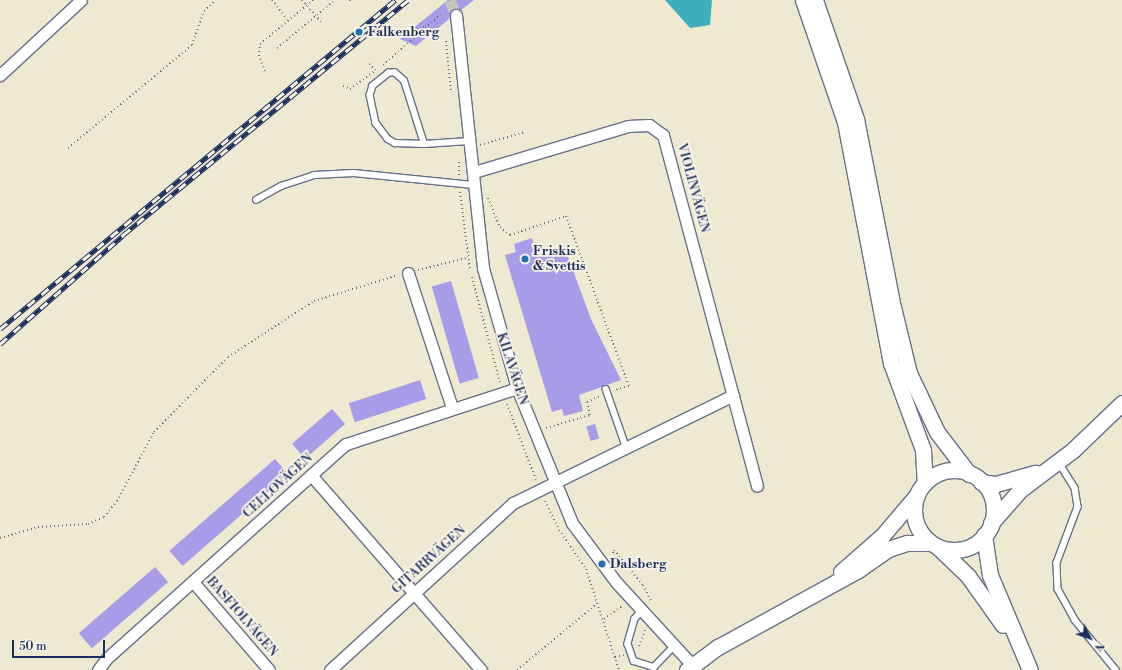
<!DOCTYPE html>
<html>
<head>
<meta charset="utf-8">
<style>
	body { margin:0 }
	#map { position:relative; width:1122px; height:670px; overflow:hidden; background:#f0e9d2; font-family:"Libre Bodoni",serif }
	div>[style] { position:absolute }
	.water>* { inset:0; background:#40afbc }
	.building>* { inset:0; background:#a89be7; transform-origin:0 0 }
	.street-tunnel>* { height:11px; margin-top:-5.5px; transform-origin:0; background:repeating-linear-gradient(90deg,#c5c4bb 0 11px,transparent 0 16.5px) }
	.path>* { height:2px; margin-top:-1px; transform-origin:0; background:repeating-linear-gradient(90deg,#667087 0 1px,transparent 0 4px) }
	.roads { filter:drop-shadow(1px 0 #667087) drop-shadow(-1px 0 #667087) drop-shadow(0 1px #667087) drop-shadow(0 -1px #667087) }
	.lane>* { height:5.5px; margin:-2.75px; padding:0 2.75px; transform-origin:2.75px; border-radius:2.75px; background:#fff }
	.street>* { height:11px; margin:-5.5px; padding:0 5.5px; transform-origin:5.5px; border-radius:5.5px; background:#fff }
	.secondary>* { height:15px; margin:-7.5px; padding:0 7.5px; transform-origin:7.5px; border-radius:7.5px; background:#fff }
	.secondary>.ring { margin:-7.5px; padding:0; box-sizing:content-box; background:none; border:15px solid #fff; border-radius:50% }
	.rail>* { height:4.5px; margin-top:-2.25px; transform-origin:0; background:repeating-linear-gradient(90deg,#f7f3e8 0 9px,#1b2f5e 0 18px); box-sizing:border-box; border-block:1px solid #1b2f5e }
	.dots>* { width:11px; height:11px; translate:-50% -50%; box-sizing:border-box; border:2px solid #f7f3e8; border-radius:50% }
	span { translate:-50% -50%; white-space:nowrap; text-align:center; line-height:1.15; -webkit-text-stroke:3.5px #f7f3e8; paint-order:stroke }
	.poi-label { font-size:13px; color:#1b2f5e; font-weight:700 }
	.left { translate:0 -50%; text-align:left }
	.street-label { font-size:13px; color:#1b2f5e }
	.north { position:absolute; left:1070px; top:618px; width:40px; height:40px; -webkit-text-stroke:3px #f7f3e8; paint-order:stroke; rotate:131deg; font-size:11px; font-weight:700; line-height:16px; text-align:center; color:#1b2f5e }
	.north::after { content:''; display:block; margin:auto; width:14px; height:18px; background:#1b2f5e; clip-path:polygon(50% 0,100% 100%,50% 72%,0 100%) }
	.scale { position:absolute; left:12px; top:640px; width:93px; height:18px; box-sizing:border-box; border:2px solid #1b2f5e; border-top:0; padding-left:5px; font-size:12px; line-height:14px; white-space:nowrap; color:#1b2f5e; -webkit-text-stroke:3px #f7f3e8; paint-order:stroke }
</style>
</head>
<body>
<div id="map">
	<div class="water">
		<i style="clip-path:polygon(665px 0,712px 0,710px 25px,690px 28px)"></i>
	</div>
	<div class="building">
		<i style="clip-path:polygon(448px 0,474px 0,461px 10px,452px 10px,449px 19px,416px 46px,400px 39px)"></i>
		<i style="clip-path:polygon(532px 238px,537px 257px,565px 249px,591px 319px,621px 380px,579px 395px,583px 411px,564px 416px,562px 409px,552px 412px,505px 255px,516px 252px,514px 244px)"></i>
		<i style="left:451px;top:281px;width:101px;height:20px;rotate:74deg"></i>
		<i style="left:420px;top:380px;width:20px;height:75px;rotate:72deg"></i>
		<i style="left:332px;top:409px;width:20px;height:53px;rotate:49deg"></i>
		<i style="left:595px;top:424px;width:15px;height:9px;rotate:74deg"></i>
		<i style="left:275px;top:459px;width:20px;height:140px;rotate:49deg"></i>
		<i style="left:155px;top:567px;width:20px;height:101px;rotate:49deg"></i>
	</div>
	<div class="street-tunnel">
		<i style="left:450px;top:0;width:16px;rotate:68deg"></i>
	</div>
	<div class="path">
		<i style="left:272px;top:0;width:24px;rotate:52deg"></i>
		<i style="left:302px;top:0;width:32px;rotate:49deg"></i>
		<i style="left:350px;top:0;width:2px;rotate:63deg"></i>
		<i style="left:420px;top:24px;width:5px;rotate:37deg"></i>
		<i style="left:416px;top:28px;width:6px;rotate:45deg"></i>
		<i style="left:446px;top:41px;width:51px;rotate:84.4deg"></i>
		<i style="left:277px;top:48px;width:75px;rotate:-39.6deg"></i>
		<i style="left:369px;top:64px;width:9px;rotate:41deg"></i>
		<i style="left:383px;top:65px;width:77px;rotate:-41.3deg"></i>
		<i style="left:265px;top:71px;width:16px;rotate:-112deg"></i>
		<i style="left:259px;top:56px;width:12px;rotate:-85deg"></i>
		<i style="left:260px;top:44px;width:69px;rotate:-39.7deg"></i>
		<i style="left:343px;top:86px;width:8px;rotate:23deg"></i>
		<i style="left:350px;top:89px;width:31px;rotate:-36deg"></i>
		<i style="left:480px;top:145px;width:47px;rotate:-16.1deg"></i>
		<i style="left:68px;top:148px;width:161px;rotate:-39.7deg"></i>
		<i style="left:192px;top:45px;width:36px;rotate:-71deg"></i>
		<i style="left:204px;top:11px;width:16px;rotate:-43deg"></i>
		<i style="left:459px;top:162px;width:13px;rotate:90deg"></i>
		<i style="left:460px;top:192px;width:79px;rotate:82.7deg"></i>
		<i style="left:488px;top:198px;width:31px;rotate:68deg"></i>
		<i style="left:500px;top:227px;width:13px;rotate:39deg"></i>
		<i style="left:510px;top:235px;width:59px;rotate:-18.7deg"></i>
		<i style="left:566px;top:216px;width:181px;rotate:69.7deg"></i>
		<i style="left:629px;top:386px;width:15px;rotate:164deg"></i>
		<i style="left:418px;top:270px;width:50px;rotate:-13.8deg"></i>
		<i style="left:472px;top:277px;width:110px;rotate:75.2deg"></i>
		<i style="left:507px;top:404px;width:81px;rotate:69.1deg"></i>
		<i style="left:546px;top:428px;width:46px;rotate:-16.5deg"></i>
		<i style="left:590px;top:415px;width:13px;rotate:-103deg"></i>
		<i style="left:587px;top:402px;width:14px;rotate:-25deg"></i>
		<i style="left:545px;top:501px;width:32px;rotate:64deg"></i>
		<i style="left:559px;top:530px;width:47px;rotate:55.3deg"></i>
		<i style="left:586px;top:569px;width:106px;rotate:71.9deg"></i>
		<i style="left:0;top:538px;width:40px;rotate:-16deg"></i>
		<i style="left:38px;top:527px;width:50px;rotate:-3.4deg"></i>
		<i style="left:88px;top:524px;width:17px;rotate:-24deg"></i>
		<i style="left:104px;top:517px;width:21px;rotate:-51deg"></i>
		<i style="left:117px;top:501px;width:78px;rotate:-61.8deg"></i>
		<i style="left:154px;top:432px;width:105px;rotate:-45.4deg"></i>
		<i style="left:228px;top:357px;width:103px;rotate:-33.1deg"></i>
		<i style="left:314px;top:301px;width:88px;rotate:-17.2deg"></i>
		<i style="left:613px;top:553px;width:3px;rotate:-72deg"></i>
		<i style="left:614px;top:550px;width:45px;rotate:50.4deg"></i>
		<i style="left:643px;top:585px;width:20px;rotate:63deg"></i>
		<i style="left:604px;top:619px;width:22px;rotate:-36deg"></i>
		<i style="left:639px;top:646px;width:17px;rotate:-69deg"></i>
		<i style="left:615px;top:657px;width:9px;rotate:-13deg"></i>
		<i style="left:517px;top:670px;width:107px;rotate:-39.7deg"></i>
	</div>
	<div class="roads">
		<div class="lane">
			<i style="left:424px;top:144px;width:66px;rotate:-107.6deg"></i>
			<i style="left:404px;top:81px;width:12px;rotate:-138deg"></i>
			<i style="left:395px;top:73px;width:6px;rotate:180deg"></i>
			<i style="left:389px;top:73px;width:21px;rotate:141deg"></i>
			<i style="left:373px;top:86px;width:9px;rotate:108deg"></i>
			<i style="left:370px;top:95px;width:29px;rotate:78deg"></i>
			<i style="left:376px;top:123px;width:20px;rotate:53deg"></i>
			<i style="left:388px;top:139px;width:8px;rotate:30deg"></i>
			<i style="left:395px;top:143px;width:29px;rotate:2deg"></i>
			<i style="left:424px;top:144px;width:45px;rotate:-3.8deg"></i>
			<i style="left:256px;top:200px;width:29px;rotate:-29deg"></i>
			<i style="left:281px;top:186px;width:35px;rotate:-18deg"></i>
			<i style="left:314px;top:175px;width:40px;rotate:-2.9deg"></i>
			<i style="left:354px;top:173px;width:122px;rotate:5.7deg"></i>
			<i style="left:606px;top:389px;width:60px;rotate:70.7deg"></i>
			<i style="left:1058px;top:461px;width:32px;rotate:58deg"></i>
			<i style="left:1075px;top:488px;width:19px;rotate:81deg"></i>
			<i style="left:1078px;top:507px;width:60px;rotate:110.6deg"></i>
			<i style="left:1057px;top:563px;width:26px;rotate:88deg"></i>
			<i style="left:1058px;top:589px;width:35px;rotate:61deg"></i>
			<i style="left:1075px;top:620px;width:65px;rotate:50.6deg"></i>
			<i style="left:642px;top:611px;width:11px;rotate:131deg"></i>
			<i style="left:635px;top:619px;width:26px;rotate:106deg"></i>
			<i style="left:628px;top:644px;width:18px;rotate:71deg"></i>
			<i style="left:634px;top:661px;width:21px;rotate:17deg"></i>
			<i style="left:654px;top:667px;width:29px;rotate:-46deg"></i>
		</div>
		<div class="street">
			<i style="left:456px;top:15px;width:254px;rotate:83.9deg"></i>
			<i style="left:483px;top:268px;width:125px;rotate:74.2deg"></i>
			<i style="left:517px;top:388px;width:146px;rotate:67.8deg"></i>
			<i style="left:572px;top:523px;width:74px;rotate:53.3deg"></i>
			<i style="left:616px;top:582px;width:113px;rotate:47.5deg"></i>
			<i style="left:0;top:75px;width:110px;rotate:-42.8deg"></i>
			<i style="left:474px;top:172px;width:161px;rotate:-16.6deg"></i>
			<i style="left:628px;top:126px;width:21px;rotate:-3deg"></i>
			<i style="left:649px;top:125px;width:17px;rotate:36deg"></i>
			<i style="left:663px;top:135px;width:363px;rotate:75deg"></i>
			<i style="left:408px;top:273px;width:142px;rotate:71.9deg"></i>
			<i style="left:311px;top:475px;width:259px;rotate:48.9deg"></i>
			<i style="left:194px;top:583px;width:115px;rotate:49.2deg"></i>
			<i style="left:98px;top:670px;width:14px;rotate:-54deg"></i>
			<i style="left:106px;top:659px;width:322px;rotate:-41.9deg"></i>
			<i style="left:346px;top:444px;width:180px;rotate:-18.1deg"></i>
			<i style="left:330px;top:670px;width:248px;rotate:-42.4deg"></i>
			<i style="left:513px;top:503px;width:245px;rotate:-26.1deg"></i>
		</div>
		<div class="secondary">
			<i style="left:803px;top:0;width:129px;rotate:71deg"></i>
			<i style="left:845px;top:122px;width:245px;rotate:79.2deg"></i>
			<i style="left:891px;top:363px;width:93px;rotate:69.8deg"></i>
			<i style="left:923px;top:450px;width:33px;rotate:87deg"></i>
			<i style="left:815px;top:0;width:126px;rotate:71deg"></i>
			<i style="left:856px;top:119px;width:192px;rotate:78.9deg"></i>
			<i style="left:893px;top:307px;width:68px;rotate:76.4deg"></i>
			<i style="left:909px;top:373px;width:65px;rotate:64.6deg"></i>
			<i style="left:937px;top:432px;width:53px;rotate:52.7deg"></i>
			<i class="ring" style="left:914px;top:470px;width:65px;height:65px"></i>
			<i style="left:981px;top:482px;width:15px;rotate:8deg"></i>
			<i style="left:996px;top:484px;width:41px;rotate:-15.8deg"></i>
			<i style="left:991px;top:523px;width:44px;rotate:-48.7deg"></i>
			<i style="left:1020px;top:490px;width:66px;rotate:-37deg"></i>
			<i style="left:1073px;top:450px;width:68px;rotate:-43.8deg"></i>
			<i style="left:984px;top:535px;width:40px;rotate:81.5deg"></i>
			<i style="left:990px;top:575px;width:103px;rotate:67.2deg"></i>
			<i style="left:938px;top:547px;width:42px;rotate:44deg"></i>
			<i style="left:968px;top:576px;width:60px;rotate:54.5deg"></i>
			<i style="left:841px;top:572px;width:55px;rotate:-41.3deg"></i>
			<i style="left:882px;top:536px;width:54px;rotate:-49.5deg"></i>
			<i style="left:687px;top:670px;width:39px;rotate:-37deg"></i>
			<i style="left:718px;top:647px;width:160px;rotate:-28.8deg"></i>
			<i style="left:858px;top:570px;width:37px;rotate:-35deg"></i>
			<i style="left:888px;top:549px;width:20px;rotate:-18deg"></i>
			<i style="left:907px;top:543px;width:24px"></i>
		</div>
	</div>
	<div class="rail">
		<i style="left:0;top:329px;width:514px;rotate:-39.79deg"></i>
		<i style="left:0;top:344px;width:164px;rotate:-41.5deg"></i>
		<i style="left:123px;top:235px;width:369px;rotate:-39.5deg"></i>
	</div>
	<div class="dots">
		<i style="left:359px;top:32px;background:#1f6fb2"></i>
		<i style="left:525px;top:259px;background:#1f6fb2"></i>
		<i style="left:602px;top:564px;background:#1f6fb2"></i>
	</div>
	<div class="poi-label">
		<span class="left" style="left:368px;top:32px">Falkenberg</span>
		<span class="left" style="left:533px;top:259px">Friskis<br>&amp; Svettis</span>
		<span class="left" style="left:610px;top:564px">Dalsberg</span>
	</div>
	<div class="street-label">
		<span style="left:693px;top:188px;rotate:75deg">VIOLINVÄGEN</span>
		<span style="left:512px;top:369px;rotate:72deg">KILAVÄGEN</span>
		<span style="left:278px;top:486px;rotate:-42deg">CELLOVÄGEN</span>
		<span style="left:429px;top:560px;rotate:-42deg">GITARRVÄGEN</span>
		<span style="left:242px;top:617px;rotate:49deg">BASFIOLVÄGEN</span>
	</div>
	<div class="north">N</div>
	<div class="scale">50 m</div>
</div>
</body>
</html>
